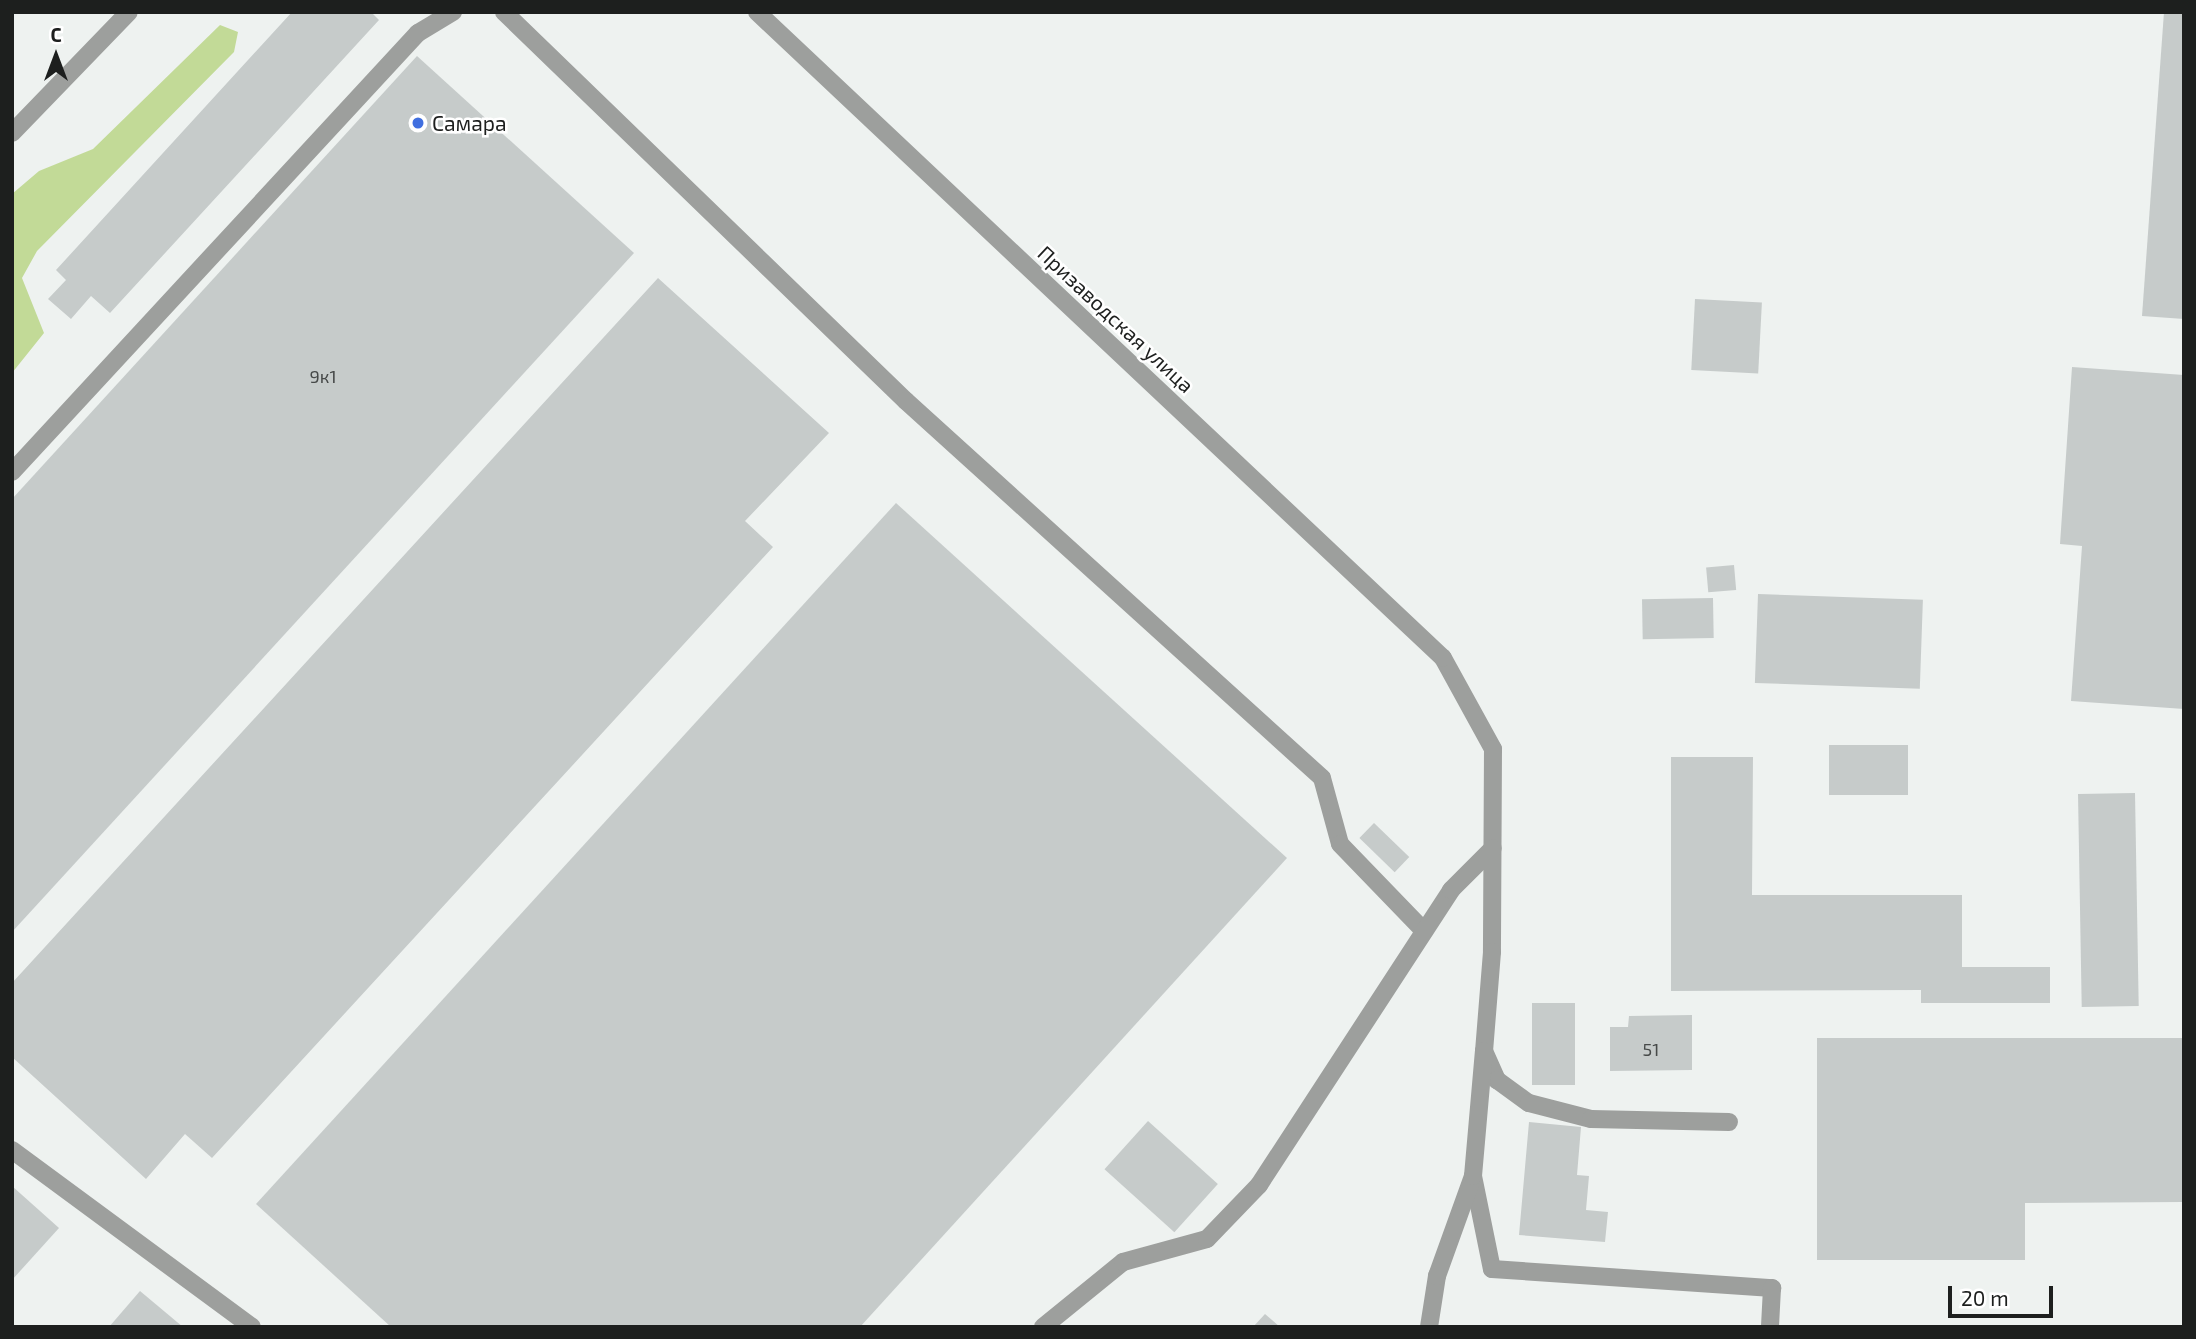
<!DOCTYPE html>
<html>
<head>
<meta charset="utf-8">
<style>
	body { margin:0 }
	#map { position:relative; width:2196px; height:1339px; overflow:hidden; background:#eef2f0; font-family:"Exo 2",sans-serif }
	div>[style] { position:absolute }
	.green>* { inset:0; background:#c2da97 }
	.building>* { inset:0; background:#c6cbca; transform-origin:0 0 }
	.lane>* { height:18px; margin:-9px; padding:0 9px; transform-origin:9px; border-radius:9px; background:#9d9f9d }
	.street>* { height:18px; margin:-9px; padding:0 9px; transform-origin:9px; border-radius:9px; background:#9d9f9d }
	.dots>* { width:19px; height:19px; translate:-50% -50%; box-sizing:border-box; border:4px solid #fff; border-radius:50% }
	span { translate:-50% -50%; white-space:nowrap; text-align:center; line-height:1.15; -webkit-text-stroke:5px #fff; paint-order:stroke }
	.number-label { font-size:18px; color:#474a49 }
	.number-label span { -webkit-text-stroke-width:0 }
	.poi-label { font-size:21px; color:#1d1f1e }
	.left { translate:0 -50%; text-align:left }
	.street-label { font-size:21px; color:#1d1f1e }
	.frame { position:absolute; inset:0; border:14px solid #1d1f1e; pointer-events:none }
	.north { position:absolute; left:21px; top:21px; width:70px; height:70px; -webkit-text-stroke:5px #fff; paint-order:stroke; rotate:0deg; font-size:19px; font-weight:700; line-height:28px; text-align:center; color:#1d1f1e }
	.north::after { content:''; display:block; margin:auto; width:24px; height:32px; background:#1d1f1e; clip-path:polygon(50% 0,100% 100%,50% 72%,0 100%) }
	.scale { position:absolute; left:1948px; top:1286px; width:105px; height:32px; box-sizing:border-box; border:4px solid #1d1f1e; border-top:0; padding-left:9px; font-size:21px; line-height:24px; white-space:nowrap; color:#1d1f1e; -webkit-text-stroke:5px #fff; paint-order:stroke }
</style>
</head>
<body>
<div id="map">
	<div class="green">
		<i style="clip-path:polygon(220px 25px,238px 32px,234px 52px,37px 251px,22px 278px,44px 333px,12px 373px,12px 194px,39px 171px,93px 149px)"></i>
	</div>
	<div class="building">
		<i style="clip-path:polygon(292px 12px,371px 12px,379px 20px,110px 313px,91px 296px,71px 319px,48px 299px,66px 280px,56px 270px)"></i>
		<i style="clip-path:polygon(2164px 12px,2184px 12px,2184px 319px,2142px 316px)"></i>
		<i style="clip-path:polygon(417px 56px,634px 253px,12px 932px,12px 499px)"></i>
		<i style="clip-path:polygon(658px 278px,829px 433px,745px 521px,773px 547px,212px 1158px,185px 1134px,146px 1179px,12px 1057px,12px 983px)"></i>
		<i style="left:1695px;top:299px;width:67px;height:71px;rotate:3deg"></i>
		<i style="clip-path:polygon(2072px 367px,2184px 375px,2184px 709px,2071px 701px,2082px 546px,2060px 544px)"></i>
		<i style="clip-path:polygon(896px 503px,1287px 858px,860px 1327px,391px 1327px,256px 1204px)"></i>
		<i style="left:1734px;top:565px;width:25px;height:28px;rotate:85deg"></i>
		<i style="left:1758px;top:594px;width:165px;height:89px;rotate:2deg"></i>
		<i style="left:1713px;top:598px;width:40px;height:71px;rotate:89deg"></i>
		<i style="left:1829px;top:745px;width:79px;height:50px"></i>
		<i style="clip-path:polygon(1671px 757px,1753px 757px,1752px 895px,1962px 895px,1962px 967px,2050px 967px,2050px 1003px,1921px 1003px,1921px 990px,1671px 991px)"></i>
		<i style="left:2135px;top:793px;width:213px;height:57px;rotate:89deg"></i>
		<i style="left:1374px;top:823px;width:49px;height:21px;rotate:44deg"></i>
		<i style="left:1532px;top:1003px;width:43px;height:82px"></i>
		<i style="clip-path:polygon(1692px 1015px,1692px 1070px,1610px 1071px,1610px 1027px,1628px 1027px,1629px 1016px)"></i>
		<i style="clip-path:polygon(1817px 1038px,2182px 1038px,2182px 1202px,2025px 1203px,2025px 1260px,1817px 1260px)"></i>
		<i style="left:1148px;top:1121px;width:94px;height:65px;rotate:42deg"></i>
		<i style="clip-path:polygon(1529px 1122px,1581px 1127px,1577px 1175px,1589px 1176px,1586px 1210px,1608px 1212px,1605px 1242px,1519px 1235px)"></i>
		<i style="clip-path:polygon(12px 1186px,59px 1228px,12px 1280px)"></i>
		<i style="clip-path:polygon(140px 1291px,183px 1327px,109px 1327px)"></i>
		<i style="clip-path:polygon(1265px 1314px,1280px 1327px,1253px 1327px)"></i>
	</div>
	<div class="lane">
		<i style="left:504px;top:12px;width:559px;rotate:44.06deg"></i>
		<i style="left:906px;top:401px;width:561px;rotate:42.18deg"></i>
		<i style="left:1322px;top:778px;width:68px;rotate:74.7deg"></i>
		<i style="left:1340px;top:844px;width:121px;rotate:46deg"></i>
		<i style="left:12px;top:133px;width:168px;rotate:-46deg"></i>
		<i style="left:12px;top:472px;width:598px;rotate:-47.24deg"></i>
		<i style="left:418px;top:33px;width:41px;rotate:-31deg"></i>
		<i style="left:1443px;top:658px;width:104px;rotate:61.2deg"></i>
		<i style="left:1493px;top:749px;width:203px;rotate:90.3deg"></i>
		<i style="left:1492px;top:952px;width:99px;rotate:94.6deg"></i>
		<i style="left:1484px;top:1051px;width:32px;rotate:66deg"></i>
		<i style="left:1497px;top:1080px;width:39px;rotate:36deg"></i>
		<i style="left:1529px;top:1103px;width:64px;rotate:14.5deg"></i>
		<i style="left:1591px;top:1119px;width:138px;rotate:1.2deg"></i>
		<i style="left:12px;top:1150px;width:298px;rotate:36.4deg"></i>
		<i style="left:1473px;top:1176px;width:95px;rotate:78.5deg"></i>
		<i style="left:1492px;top:1269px;width:281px;rotate:3.9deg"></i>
		<i style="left:1772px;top:1288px;width:39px;rotate:93deg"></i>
		<i style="left:1043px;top:1327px;width:103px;rotate:-39.1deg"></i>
		<i style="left:1123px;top:1262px;width:87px;rotate:-15.3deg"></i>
		<i style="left:1207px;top:1239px;width:75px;rotate:-46.1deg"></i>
		<i style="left:1259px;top:1185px;width:352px;rotate:-56.9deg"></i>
		<i style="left:1451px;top:890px;width:59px;rotate:-45deg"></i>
		<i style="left:1429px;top:1327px;width:52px;rotate:-81.1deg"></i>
		<i style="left:1437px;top:1276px;width:106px;rotate:-70.2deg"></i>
		<i style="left:1473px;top:1176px;width:125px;rotate:-85deg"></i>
	</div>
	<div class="street">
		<i style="left:757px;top:12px;width:942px;rotate:43.28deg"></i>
	</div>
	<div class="dots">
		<i style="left:418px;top:123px;background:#406fe0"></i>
	</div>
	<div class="number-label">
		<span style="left:323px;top:376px">9к1</span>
		<span style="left:1651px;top:1049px">51</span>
	</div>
	<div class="poi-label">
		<span class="left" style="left:432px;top:123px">Самара</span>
	</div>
	<div class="street-label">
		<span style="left:1116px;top:319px;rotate:43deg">Призаводская улица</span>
	</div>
	<div class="frame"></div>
	<div class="north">С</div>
	<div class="scale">20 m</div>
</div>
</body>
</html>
